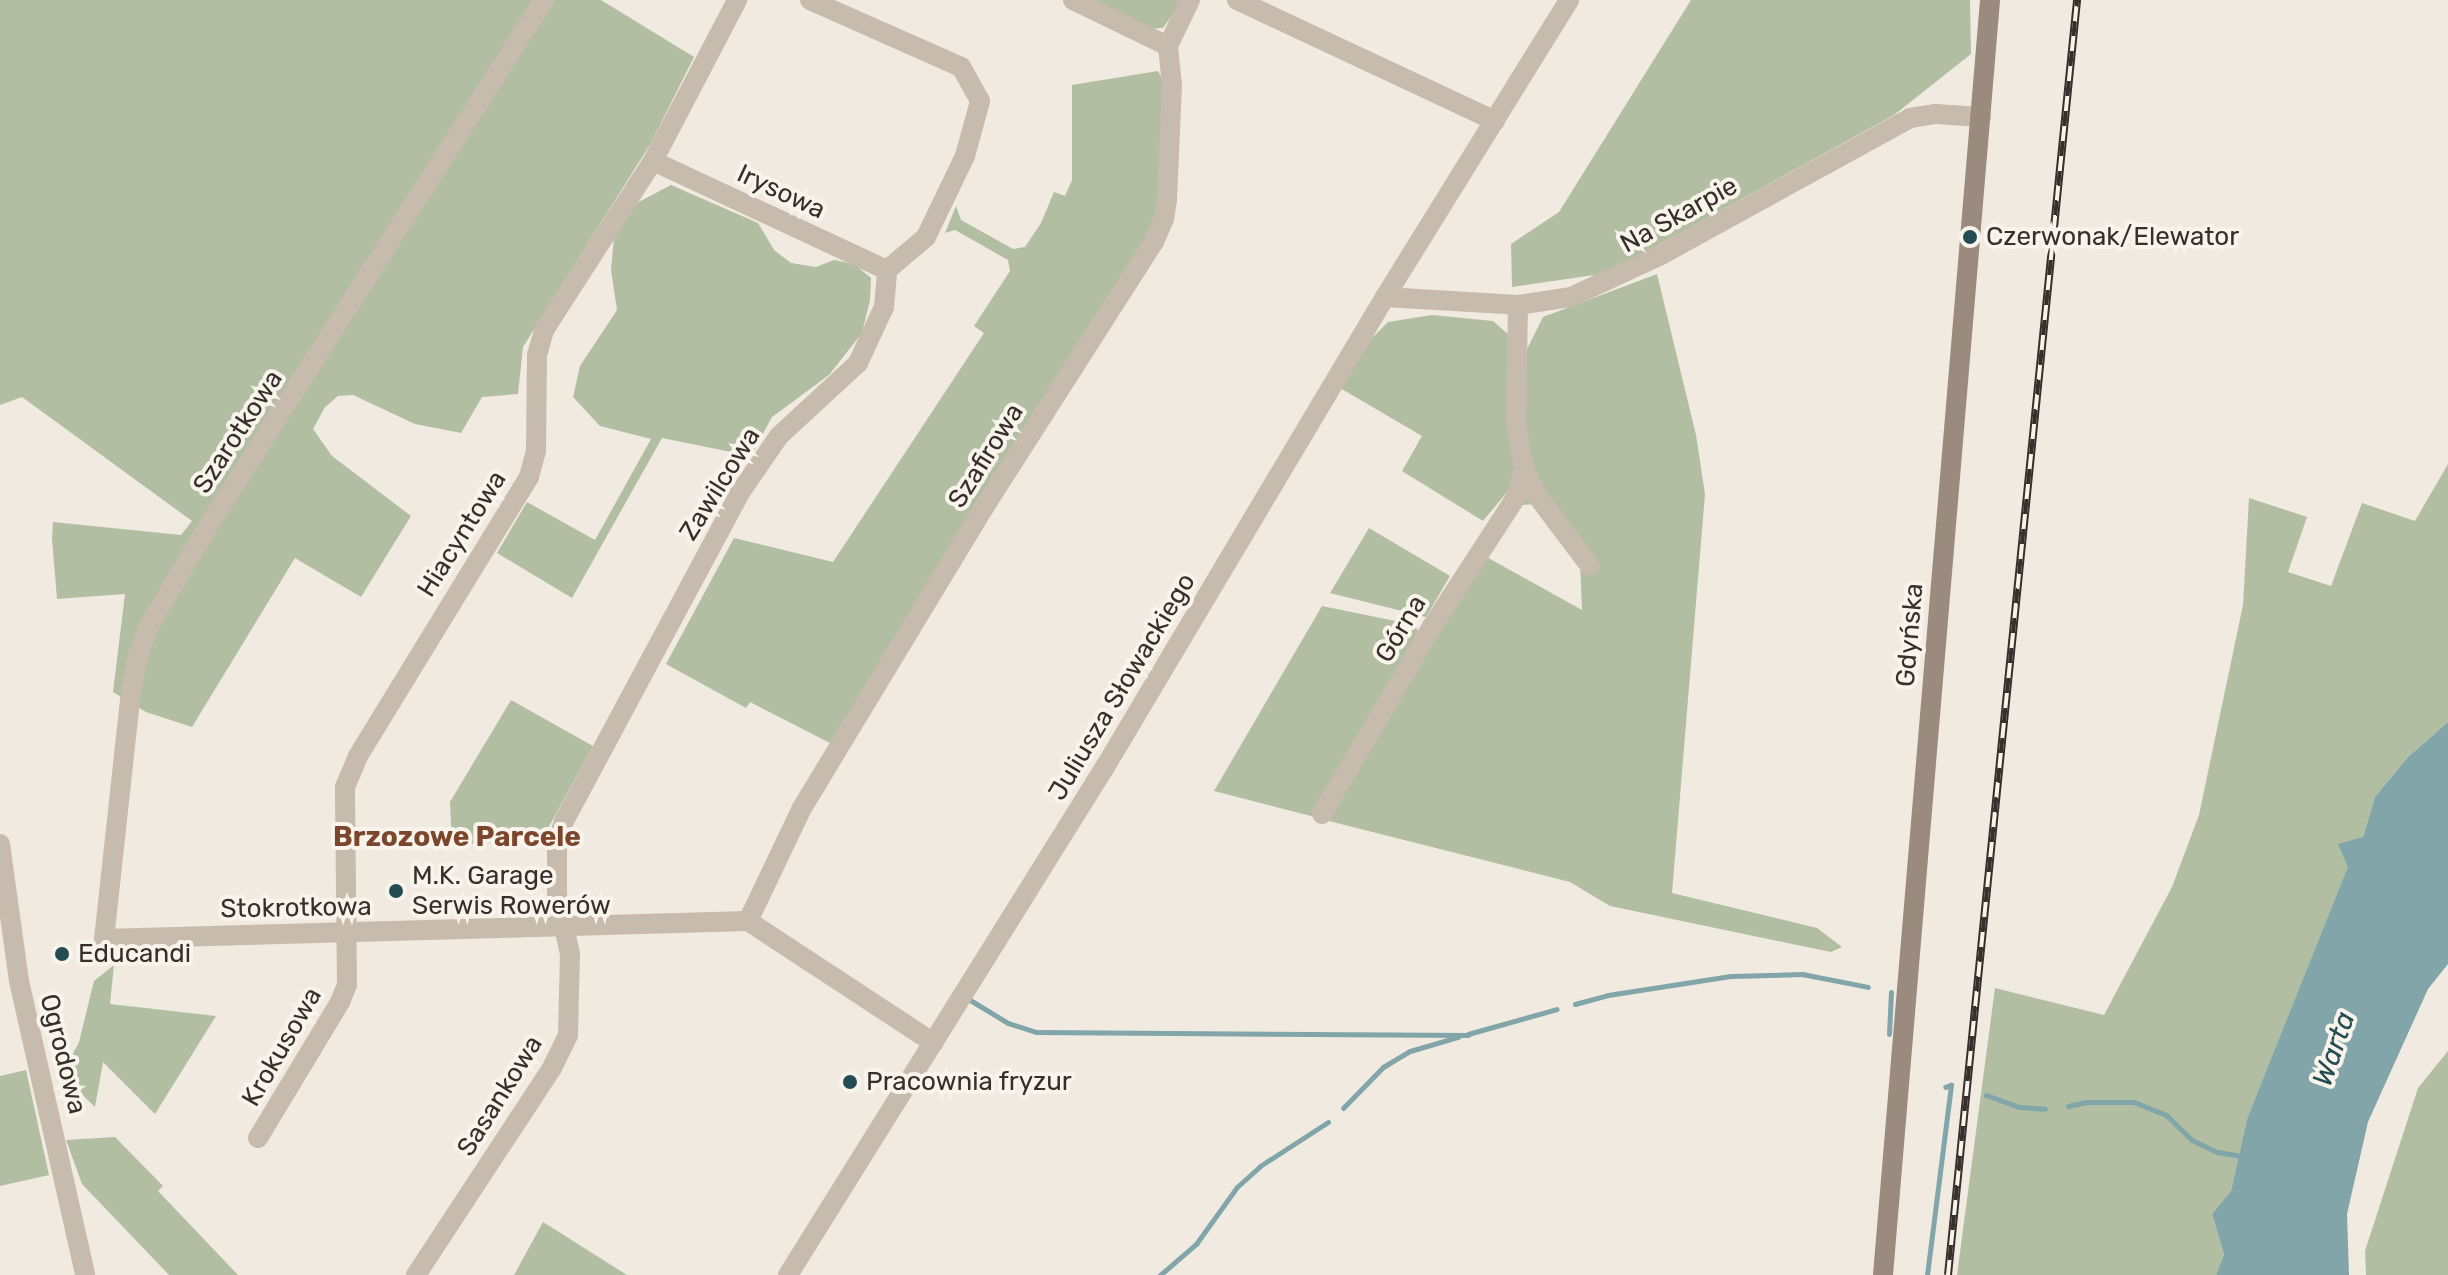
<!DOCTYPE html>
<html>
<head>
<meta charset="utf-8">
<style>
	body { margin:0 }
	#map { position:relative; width:2448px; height:1275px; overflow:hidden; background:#f0eae0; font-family:Rubik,sans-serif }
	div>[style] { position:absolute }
	.green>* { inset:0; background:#b2bea1 }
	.water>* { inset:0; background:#82a5aa }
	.stream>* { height:5px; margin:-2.5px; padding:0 2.5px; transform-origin:2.5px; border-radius:2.5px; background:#82a5aa }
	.minor>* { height:20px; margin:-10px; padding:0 10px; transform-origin:10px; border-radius:10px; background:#c7bbad }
	.secondary>* { height:20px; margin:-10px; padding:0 10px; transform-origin:10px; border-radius:10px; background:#9b8b7e }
	.rail>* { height:8px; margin-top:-4px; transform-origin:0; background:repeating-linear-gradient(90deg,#f8f4ec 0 15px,#362f2b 0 30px); box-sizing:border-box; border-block:2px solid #362f2b }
	.dots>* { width:22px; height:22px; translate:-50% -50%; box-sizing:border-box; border:4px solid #f8f4ec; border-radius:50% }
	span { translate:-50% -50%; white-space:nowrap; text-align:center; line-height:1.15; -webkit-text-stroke:8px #f8f4ec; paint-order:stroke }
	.street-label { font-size:26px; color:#362f2b }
	.poi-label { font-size:26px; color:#362f2b }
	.left { translate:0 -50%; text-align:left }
	.neighbourhood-label { font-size:28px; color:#7c462d; font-weight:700 }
	.water-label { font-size:28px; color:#254c53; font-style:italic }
</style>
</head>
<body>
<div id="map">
	<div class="green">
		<i style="clip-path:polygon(0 0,601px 0,694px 57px,651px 143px,523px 347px,518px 394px,482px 397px,461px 433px,415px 424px,353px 395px,338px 396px,325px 407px,313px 429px,332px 456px,411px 516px,361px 597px,295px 558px,192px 727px,146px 712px,113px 692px,125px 594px,57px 599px,52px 539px,53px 522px,181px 535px,192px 521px,22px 397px,0 405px)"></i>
		<i style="clip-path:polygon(1087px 0,1180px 0,1180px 4px,1163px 28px,1146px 29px)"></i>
		<i style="clip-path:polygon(1691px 0,1970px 0,1971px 54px,1894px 115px,1608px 273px,1512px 287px,1511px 244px,1559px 212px)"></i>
		<i style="clip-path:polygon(1158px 71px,1164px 82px,1157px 213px,1148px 237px,830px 743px,750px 702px,746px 708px,666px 664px,734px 538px,833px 562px,984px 333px,974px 326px,1010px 271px,1008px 260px,955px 230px,945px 233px,956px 206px,961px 220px,1013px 249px,1025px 247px,1041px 223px,1054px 192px,1065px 196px,1072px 180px,1072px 85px)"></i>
		<i style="clip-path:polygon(671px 185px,758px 223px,774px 250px,791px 263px,816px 267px,834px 260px,854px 264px,871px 278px,870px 300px,862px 333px,829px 375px,772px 417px,751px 456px,662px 438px,572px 598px,497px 553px,527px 502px,595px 540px,651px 439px,600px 426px,573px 397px,580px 366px,617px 310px,611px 270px,614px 238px,633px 205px)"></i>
		<i style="clip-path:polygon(1657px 274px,1696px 435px,1705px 494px,1672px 893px,1817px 928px,1842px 947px,1831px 952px,1610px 906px,1570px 882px,1325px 820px,1483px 555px,1582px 610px,1580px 562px,1537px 504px,1520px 505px,1521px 406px,1527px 349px,1543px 317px)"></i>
		<i style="clip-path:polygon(1432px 315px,1493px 321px,1508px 334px,1517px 459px,1508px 491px,1483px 521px,1402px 471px,1422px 436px,1340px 388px,1362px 348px,1388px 322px)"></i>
		<i style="clip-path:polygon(2448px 464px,2448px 722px,2408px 757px,2375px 797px,2363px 837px,2247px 1119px,2231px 1191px,2212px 1214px,2224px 1256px,2216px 1275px,1957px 1275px,1995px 988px,2104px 1015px,2172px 887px,2199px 815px,2243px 605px,2249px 498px,2307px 517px,2288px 572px,2331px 586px,2362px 503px,2415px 521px)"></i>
		<i style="clip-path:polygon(1369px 528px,1450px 576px,1426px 617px,1330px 593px)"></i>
		<i style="clip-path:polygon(1322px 606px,1415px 625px,1420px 636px,1315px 817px,1214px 791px)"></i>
		<i style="clip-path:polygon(511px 700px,593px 746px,546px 832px,545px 842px,452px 844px,450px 802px)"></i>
		<i style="clip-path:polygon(114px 965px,110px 1004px,216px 1016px,155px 1114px,103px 1062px,95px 1107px,62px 1075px,79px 1042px,94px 981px)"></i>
		<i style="clip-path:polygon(2448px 1051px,2448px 1275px,2366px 1275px,2365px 1251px,2418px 1088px)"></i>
		<i style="clip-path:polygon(26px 1070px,49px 1175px,0 1186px,0 1076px)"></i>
		<i style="clip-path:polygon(115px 1137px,163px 1186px,158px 1191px,238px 1275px,169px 1275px,82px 1184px,66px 1140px)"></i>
		<i style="clip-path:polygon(543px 1222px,627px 1275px,514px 1275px)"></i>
	</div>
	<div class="water">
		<i style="clip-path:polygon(2448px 722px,2448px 964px,2428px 989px,2368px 1122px,2347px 1214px,2349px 1275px,2216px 1275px,2224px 1255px,2212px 1214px,2231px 1191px,2247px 1119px,2348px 867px,2338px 844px,2363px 837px,2375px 797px,2408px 757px)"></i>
	</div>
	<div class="stream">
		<i style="left:970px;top:1000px;width:44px;rotate:31.2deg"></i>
		<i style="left:1008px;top:1023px;width:29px;rotate:18deg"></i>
		<i style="left:1036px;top:1032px;width:432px;rotate:0.4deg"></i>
		<i style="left:1575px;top:1004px;width:34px;rotate:-15deg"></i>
		<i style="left:1608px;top:995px;width:124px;rotate:-8.8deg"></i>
		<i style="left:1731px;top:976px;width:71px;rotate:-1.6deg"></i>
		<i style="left:1802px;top:974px;width:67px;rotate:11.1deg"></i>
		<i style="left:1468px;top:1034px;width:92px;rotate:-15.7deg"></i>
		<i style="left:1889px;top:1034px;width:42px;rotate:-87.3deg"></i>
		<i style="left:1986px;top:1095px;width:35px;rotate:20deg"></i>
		<i style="left:2019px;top:1107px;width:26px;rotate:4deg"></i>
		<i style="left:2068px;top:1106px;width:19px;rotate:-12deg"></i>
		<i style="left:2087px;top:1102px;width:47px"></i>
		<i style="left:2134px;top:1102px;width:35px;rotate:22deg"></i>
		<i style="left:2166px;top:1115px;width:36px;rotate:44deg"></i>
		<i style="left:2192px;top:1140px;width:28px;rotate:26deg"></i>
		<i style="left:2217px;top:1152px;width:25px;rotate:9deg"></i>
		<i style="left:1343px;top:1108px;width:57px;rotate:-45.7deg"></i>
		<i style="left:1383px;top:1067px;width:31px;rotate:-31deg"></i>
		<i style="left:1410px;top:1051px;width:50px;rotate:-16.3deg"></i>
		<i style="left:1160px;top:1275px;width:48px;rotate:-40.7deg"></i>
		<i style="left:1196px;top:1244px;width:70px;rotate:-54.3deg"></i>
		<i style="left:1237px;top:1187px;width:31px;rotate:-42deg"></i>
		<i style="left:1260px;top:1166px;width:81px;rotate:-32.9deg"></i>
		<i style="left:1927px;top:1275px;width:192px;rotate:-82.8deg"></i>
		<i style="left:1951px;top:1085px;width:6px;rotate:162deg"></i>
	</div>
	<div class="minor">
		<i style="left:544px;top:0;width:621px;rotate:122.56deg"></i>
		<i style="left:210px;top:523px;width:115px;rotate:120.8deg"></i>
		<i style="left:151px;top:622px;width:31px;rotate:112deg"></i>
		<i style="left:139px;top:651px;width:41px;rotate:101.3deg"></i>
		<i style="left:131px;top:691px;width:249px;rotate:96.2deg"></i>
		<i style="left:104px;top:939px;width:644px;rotate:-1.6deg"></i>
		<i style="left:748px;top:921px;width:222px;rotate:33.3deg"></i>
		<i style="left:1073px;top:0;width:106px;rotate:25.8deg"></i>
		<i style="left:1237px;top:0;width:285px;rotate:25.1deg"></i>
		<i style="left:653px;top:161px;width:258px;rotate:25deg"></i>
		<i style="left:1385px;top:297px;width:133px;rotate:3.4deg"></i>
		<i style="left:1518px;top:305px;width:54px;rotate:-8.6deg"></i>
		<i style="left:1571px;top:297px;width:99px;rotate:-25deg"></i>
		<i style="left:1661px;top:255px;width:284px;rotate:-28.8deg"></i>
		<i style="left:1910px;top:118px;width:26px;rotate:-9deg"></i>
		<i style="left:1936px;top:114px;width:45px;rotate:3.8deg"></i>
		<i style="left:1518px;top:305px;width:117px;rotate:91deg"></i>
		<i style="left:1516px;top:422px;width:49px;rotate:80.5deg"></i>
		<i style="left:1524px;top:470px;width:25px;rotate:64deg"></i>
		<i style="left:1535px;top:493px;width:91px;rotate:53deg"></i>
		<i style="left:1322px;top:814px;width:219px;rotate:-59.6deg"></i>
		<i style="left:1433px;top:625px;width:153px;rotate:-57deg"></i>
		<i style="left:1516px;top:497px;width:28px;rotate:-73deg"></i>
		<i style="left:0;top:844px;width:138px;rotate:82.1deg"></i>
		<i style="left:19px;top:981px;width:301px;rotate:77.3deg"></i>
		<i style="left:748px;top:921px;width:125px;rotate:-64.5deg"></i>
		<i style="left:802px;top:808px;width:350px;rotate:-58.8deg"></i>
		<i style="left:983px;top:509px;width:317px;rotate:-57.4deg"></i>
		<i style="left:1154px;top:242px;width:25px;rotate:-67deg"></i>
		<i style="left:1164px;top:219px;width:20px;rotate:-81deg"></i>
		<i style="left:1167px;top:199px;width:114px;rotate:-87.5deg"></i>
		<i style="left:1172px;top:85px;width:39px;rotate:-96deg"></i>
		<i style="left:1168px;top:46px;width:51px;rotate:-64.4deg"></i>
		<i style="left:258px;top:1138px;width:159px;rotate:-58.9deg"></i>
		<i style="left:340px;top:1002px;width:18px;rotate:-68deg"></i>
		<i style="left:347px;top:985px;width:198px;rotate:-90.6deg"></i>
		<i style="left:345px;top:787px;width:34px;rotate:-67deg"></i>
		<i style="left:358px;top:756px;width:327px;rotate:-58.5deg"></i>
		<i style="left:529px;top:477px;width:27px;rotate:-75deg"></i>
		<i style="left:536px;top:451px;width:96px;rotate:-89.4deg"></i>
		<i style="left:537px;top:355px;width:26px;rotate:-74deg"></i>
		<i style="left:544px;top:330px;width:201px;rotate:-57.2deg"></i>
		<i style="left:653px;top:161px;width:182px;rotate:-62.4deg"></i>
		<i style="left:416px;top:1275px;width:248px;rotate:-56.7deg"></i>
		<i style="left:552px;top:1068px;width:37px;rotate:-64deg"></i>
		<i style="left:568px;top:1035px;width:81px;rotate:-88.6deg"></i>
		<i style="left:570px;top:954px;width:60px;rotate:-102.4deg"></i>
		<i style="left:557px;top:895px;width:51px;rotate:-90deg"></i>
		<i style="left:557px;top:844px;width:24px;rotate:-73deg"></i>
		<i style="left:564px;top:821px;width:371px;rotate:-61.8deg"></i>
		<i style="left:739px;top:494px;width:70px;rotate:-55.4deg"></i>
		<i style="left:779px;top:436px;width:108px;rotate:-42.7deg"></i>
		<i style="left:858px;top:363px;width:62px;rotate:-65.1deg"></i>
		<i style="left:884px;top:307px;width:37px;rotate:-85deg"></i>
		<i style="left:887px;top:270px;width:51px;rotate:-40.2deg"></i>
		<i style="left:926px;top:237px;width:90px;rotate:-64.3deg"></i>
		<i style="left:965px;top:156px;width:57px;rotate:-74.7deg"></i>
		<i style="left:980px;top:101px;width:39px;rotate:-119deg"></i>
		<i style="left:961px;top:67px;width:165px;rotate:-156.1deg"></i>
		<i style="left:788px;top:1275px;width:599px;rotate:-58.04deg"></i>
		<i style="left:1105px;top:767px;width:547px;rotate:-59.22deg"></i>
		<i style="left:1385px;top:297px;width:349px;rotate:-58.2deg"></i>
	</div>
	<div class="secondary">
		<i style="left:1883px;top:1275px;width:1279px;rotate:-85.2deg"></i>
	</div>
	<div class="rail">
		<i style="left:1948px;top:1275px;width:1282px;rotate:-84.22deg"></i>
	</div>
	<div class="dots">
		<i style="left:1970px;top:237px;background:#254c53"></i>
		<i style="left:396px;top:891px;background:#254c53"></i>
		<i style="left:62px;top:954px;background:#254c53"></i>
		<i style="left:850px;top:1082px;background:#254c53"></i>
	</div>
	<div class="street-label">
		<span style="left:781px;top:192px;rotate:25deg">Irysowa</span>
		<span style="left:1679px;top:215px;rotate:-29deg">Na Skarpie</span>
		<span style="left:238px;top:432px;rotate:-57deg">Szarotkowa</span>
		<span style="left:986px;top:456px;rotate:-58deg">Szafirowa</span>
		<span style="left:720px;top:484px;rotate:-58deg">Zawilcowa</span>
		<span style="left:462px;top:534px;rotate:-58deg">Hiacyntowa</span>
		<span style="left:1401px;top:629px;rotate:-59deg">Górna</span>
		<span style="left:1910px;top:635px;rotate:-85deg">Gdyńska</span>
		<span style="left:1122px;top:687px;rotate:-59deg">Juliusza Słowackiego</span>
		<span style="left:296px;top:908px;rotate:-1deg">Stokrotkowa</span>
		<span style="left:282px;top:1047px;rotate:-60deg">Krokusowa</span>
		<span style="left:63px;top:1054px;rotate:76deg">Ogrodowa</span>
		<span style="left:500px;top:1096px;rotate:-58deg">Sasankowa</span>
	</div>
	<div class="poi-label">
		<span class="left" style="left:1986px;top:237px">Czerwonak/Elewator</span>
		<span class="left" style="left:412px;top:891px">M.K. Garage<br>Serwis Rowerów</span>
		<span class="left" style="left:78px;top:954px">Educandi</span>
		<span class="left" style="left:866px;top:1082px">Pracownia fryzur</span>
	</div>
	<div class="neighbourhood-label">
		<span style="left:457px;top:837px">Brzozowe Parcele</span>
	</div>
	<div class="water-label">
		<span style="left:2334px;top:1049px;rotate:-71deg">Warta</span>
	</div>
</div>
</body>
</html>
